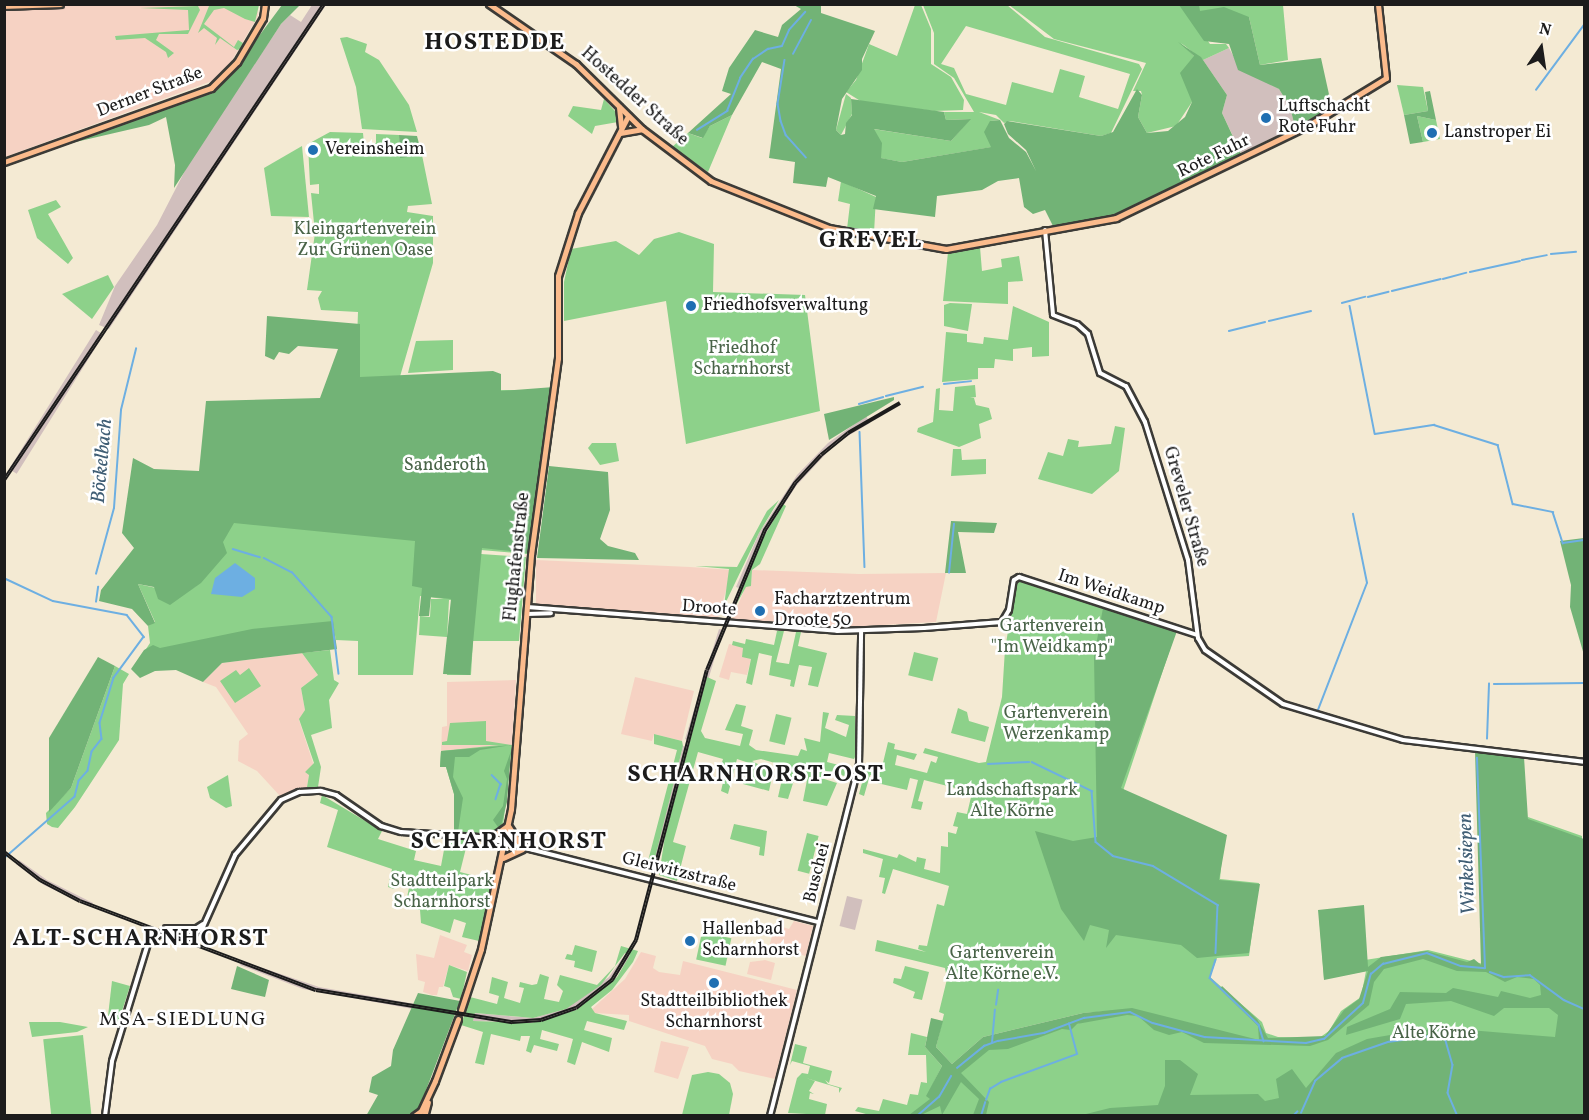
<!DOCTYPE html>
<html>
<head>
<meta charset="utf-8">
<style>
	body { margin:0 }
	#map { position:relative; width:1589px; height:1120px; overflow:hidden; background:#f4ead3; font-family:Vollkorn,serif }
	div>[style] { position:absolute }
	.built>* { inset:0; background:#f6d2c3 }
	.industrial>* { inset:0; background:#d1bfbd; transform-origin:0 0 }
	.green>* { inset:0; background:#8dd18a; transform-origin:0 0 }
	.forest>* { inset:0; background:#72b376 }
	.water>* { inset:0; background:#6dafe2 }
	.stream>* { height:1.5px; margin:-0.75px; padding:0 0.75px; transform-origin:0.75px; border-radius:0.75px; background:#6dafe2 }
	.roads { filter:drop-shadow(2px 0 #3c3b37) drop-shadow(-2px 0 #3c3b37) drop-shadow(0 2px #3c3b37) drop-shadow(0 -2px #3c3b37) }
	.minor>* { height:4px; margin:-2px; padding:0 2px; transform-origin:2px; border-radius:2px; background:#fff }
	.major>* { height:5px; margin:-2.5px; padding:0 2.5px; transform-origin:2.5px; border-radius:2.5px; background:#fbbb8c }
	.rail>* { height:4px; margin-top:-2px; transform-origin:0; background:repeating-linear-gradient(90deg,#fff 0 4.5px,#1c1c1c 0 9px); box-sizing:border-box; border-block:2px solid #1c1c1c }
	.dots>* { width:16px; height:16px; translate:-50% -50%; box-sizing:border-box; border:3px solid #fff; border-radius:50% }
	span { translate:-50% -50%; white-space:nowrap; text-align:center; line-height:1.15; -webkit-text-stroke:5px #fff; paint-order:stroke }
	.street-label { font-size:18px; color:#1c1c1c }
	.poi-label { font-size:18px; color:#1c1c1c }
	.left { translate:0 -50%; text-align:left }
	.park-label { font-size:18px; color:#496448 }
	.water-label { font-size:20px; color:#405e75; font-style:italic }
	.neighbourhood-label { font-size:20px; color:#1c1c1c; letter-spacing:1.5px }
	.district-label { font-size:24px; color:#1c1c1c; font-weight:700; letter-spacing:1.5px }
	.frame { position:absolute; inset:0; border:6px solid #1c1c1c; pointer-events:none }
	.north { position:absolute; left:1511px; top:18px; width:60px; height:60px; -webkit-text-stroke:4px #fff; paint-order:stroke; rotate:13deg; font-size:16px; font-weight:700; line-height:24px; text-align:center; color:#1c1c1c }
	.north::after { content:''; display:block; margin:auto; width:21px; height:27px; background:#1c1c1c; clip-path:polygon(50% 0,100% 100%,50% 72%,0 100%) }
</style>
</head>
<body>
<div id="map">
	<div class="built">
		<i style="clip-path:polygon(257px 4px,258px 16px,231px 62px,212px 81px,5px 157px,4px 5px)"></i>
		<i style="clip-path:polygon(536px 560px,690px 567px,732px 570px,718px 618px,536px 604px)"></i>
		<i style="clip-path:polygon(752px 570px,859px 574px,946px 573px,936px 622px,847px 627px,732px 619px,746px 586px,751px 586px)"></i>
		<i style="clip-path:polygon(729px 644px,743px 647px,751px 659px,747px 675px,731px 672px,729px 680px,719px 677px)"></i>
		<i style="clip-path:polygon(302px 653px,318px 675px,301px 688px,305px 710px,299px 720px,314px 766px,305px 772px,309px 774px,307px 787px,280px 796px,257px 771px,238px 761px,239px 741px,248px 734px,216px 687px,203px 682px,222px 663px)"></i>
		<i style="clip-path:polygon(635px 677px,694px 691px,682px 741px,654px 734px,652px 741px,621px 734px)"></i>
		<i style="clip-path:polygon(516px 680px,512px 745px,441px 751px,442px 727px,447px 726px,447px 682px)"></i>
		<i style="clip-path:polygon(780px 920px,784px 921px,783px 927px,789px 929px,794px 921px,813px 926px,806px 956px,769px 947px,775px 925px,779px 926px)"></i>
		<i style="clip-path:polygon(440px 935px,467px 945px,464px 952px,472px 955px,468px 971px,449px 965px,443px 987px,439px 987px,437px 995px,432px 995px,423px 992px,425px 982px,418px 980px,416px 954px,434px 958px)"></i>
		<i style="clip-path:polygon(641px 952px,656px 956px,653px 968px,659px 972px,680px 975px,683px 961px,797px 990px,775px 1079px,739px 1071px,732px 1064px,712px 1059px,705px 1046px,629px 1021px,629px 1015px,594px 1013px,592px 1009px,625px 979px)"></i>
		<i style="clip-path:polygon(765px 960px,775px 963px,771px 980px,747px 974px,750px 962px)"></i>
		<i style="clip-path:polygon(661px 1041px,689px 1047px,678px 1079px,654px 1072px)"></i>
	</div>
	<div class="industrial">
		<i style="clip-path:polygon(312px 5px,326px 5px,109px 329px,99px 325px,115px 286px,157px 225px,191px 159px,281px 24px,290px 15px,301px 22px)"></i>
		<i style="clip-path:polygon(1229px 48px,1240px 68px,1279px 89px,1290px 107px,1295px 127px,1241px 153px,1222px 113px,1227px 95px,1203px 60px)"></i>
		<i style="left:96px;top:330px;width:9px;height:164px;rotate:32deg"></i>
		<i style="clip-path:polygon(866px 416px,870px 423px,836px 443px,796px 486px,767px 531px,741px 589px,736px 587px,759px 533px,797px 475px,828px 443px)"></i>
		<i style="clip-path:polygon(719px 629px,723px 630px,690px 741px,685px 739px)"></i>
		<i style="clip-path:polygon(683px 746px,688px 747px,657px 865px,653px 864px)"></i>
		<i style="clip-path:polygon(19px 860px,47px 880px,93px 903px,91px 907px,44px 885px,16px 864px)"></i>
		<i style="left:847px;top:896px;width:16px;height:31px;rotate:14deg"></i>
		<i style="clip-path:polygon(626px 953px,630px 955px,628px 960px,609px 985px,576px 1010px,531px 1023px,473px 1021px,474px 1013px,533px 1018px,565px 1009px,609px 977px)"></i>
		<i style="clip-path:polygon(242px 961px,319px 987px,438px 1008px,435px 1013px,303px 989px,240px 965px)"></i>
	</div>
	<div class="green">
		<i style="clip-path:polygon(915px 5px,921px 5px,931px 29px,931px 64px,951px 77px,964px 100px,963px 110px,934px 111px,862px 102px,846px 92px,856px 80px,869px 44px,897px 56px)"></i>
		<i style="clip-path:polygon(evenodd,923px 5px,1007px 5px,1045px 37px,1139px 64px,1142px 69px,1111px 133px,1101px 136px,1010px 121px,1004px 123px,996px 115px,979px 112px,1000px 120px,990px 121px,992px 147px,902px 162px,880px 158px,873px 129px,951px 141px,970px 119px,946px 120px,944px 112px,974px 112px,954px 78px,934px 64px,934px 33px,923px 5px,966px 26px,1130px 74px,1118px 109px,1079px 97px,1085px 76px,1060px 69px,1053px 93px,1012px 82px,1006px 105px,966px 94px,954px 68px,941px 64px,966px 26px)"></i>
		<i style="clip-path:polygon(1009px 5px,1283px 5px,1288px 60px,1260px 65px,1249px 17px,1190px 16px,1210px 44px,1226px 44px,1229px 48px,1203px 60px,1181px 43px,1194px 56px,1192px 102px,1176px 126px,1147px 133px,1138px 117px,1142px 95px,1141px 91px,1133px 91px,1146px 63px,1054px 39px)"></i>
		<i style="clip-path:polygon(198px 6px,200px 10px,188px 34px,159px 34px,156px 40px,174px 53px,168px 58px,166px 52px,145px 38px,116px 40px,115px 36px,189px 30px,188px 10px,140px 8px)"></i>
		<i style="clip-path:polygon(209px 6px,259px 5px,255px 22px,245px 19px,242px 25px,245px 19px,224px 8px,214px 10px,204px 24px,234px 47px,238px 40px,243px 43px,241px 49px,237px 50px,220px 38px,215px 45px,217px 38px,204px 28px,198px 33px)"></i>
		<i style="clip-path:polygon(347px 37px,367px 44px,365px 52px,379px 60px,409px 105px,417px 132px,362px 129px,356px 87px,340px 38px)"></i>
		<i style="clip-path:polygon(1397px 85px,1423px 87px,1428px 111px,1404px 115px)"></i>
		<i style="clip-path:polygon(846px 94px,851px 98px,852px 114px,841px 135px,836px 130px)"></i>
		<i style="clip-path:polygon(604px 99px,615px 111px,618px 122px,595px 126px,592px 134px,568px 116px,573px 106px,601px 110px)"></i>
		<i style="clip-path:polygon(732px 115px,708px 172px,672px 147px,688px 133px,702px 138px,710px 126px)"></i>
		<i style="clip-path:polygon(1417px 116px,1436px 120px,1440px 139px,1423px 142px)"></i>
		<i style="clip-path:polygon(330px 132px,363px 133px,364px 144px,376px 143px,376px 134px,399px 135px,400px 157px,422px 155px,432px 204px,408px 206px,407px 212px,433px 216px,433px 263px,399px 380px,500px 374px,501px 390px,550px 390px,527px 554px,481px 550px,481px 554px,526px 557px,519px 641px,473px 641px,471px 675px,447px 675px,453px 600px,449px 600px,447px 637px,419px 635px,420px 616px,430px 617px,431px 599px,444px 599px,420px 596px,413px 675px,358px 675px,358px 641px,336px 640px,333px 625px,144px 652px,150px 643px,148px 626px,155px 622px,138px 584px,184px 594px,196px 586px,230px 521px,350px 533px,358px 312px,321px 310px,318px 298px,322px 291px,307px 290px,315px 233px,311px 193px,319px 194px,319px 184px,310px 185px,308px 144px)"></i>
		<i style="clip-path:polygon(302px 146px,309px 217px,271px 216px,264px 168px)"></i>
		<i style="clip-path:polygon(841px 181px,876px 197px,874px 233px,847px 229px,850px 204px,838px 201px)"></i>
		<i style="clip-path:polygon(56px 200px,61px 207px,48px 214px,73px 258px,68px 264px,37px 238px,28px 210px)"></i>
		<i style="clip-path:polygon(679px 232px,714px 244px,713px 292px,805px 295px,820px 411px,686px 444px,666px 301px,564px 321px,564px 282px,571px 249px,616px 241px,639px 255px,654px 239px)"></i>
		<i style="clip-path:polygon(980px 247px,982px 271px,1002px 267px,1001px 259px,1019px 256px,1023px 281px,1008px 282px,1008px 304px,943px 301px,948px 252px)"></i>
		<i style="clip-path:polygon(108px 275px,114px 287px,92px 319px,62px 294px)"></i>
		<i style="clip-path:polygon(950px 303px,972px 304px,968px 331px,944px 326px,944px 305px)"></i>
		<i style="clip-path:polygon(1013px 306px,1049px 322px,1049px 356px,1032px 357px,1032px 347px,1013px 349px,1013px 361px,995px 359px,994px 368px,978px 368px,978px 379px,942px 382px,946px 332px,967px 334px,967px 342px,983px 344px,984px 337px,1008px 340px)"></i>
		<i style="clip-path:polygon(453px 340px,453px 370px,408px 373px,416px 341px)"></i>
		<i style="clip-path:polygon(975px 385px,976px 397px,970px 398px,974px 398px,976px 405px,989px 408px,992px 419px,979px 424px,981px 438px,959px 447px,917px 432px,918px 428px,933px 422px,936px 389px,940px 388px,939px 410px,953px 411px,955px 387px)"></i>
		<i style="clip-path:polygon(1115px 426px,1125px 428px,1119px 471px,1092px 494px,1038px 479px,1048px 452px,1063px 456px,1068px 439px,1079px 441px,1078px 447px,1111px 444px)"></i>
		<i style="clip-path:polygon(592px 443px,616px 443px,619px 461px,600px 465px,588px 448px)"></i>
		<i style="clip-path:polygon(953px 449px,961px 449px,962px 460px,986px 459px,986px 474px,951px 476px)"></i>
		<i style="clip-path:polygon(779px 500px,759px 533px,724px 606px,729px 569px,695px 566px,737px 567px,767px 511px)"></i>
		<i style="clip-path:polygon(783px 504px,786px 506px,760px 564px,752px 570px,751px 586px,746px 587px,736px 605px,759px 545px)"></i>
		<i style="clip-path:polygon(1021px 581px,1176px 631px,1123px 791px,1224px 835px,1220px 879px,1259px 883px,1249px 956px,1217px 958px,1210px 977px,1262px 1022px,1266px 1033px,1278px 1037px,1319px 1038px,1329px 1031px,1341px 1011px,1361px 997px,1366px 971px,1324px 979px,1319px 915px,1362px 911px,1365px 960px,1428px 950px,1483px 964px,1528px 817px,1582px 836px,1584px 1115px,873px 1116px,855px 1111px,858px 1107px,879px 1111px,883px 1099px,907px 1105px,910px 1094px,918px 1095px,921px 1082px,927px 1083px,926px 1055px,908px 1055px,911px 1033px,927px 1037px,925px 1047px,942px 1066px,927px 1096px,968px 1056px,1124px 1010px,1083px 1013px,983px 1037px,952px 1064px,936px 1047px,944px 1014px,939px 1012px,947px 979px,945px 968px,875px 951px,877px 940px,926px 952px,918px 949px,919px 945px,927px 946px,937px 904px,944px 906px,949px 886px,893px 869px,885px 894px,882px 893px,885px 878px,879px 877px,883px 859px,863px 853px,863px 849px,897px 858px,899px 854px,916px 862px,917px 857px,926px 859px,924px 869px,940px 873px,941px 846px,948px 847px,948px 832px,956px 834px,958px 827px,953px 826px,957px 812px,967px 814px,971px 797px,966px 796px,967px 791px,924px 780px,918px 801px,923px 802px,921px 810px,911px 808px,918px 780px,910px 778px,907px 790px,877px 783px,878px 777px,870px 775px,864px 796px,859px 794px,867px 764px,882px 767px,888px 742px,895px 744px,894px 749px,917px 754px,914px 760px,897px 755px,895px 765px,927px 773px,931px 761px,936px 763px,938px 757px,923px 753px,925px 748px,979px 763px,986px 762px,1002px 697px,1005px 649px,1016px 584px)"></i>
		<i style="clip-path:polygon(777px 631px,784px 631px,776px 662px,789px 664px,796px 632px,801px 632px,798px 646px,827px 653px,818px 687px,808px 685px,812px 667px,799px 665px,794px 687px,790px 686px,791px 680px,769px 675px,772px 656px,759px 653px,752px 685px,746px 683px,751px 659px,742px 657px,743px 648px,732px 645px,733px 641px,745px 644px,746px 639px,774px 645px)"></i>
		<i style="clip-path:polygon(330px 650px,334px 680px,339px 683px,329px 700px,332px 728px,311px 735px,321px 767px,318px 787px,307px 787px,309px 775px,305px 772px,314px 763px,299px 719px,305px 710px,301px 688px,318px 675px,302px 653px)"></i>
		<i style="left:914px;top:652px;width:25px;height:24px;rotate:14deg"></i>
		<i style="clip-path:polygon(115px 666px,129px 674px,123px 684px,119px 740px,75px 807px,58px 828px,52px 827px,47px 824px,46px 813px,71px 788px)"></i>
		<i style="clip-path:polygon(249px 668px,261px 686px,235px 703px,220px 681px,236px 670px,240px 675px)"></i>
		<i style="clip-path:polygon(707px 677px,716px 681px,701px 731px,705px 738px,740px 746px,743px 734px,725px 730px,736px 704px,746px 706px,741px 726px,753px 730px,749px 745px,756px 750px,798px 756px,801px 749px,807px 751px,804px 738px,820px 742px,823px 712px,829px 713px,825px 728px,846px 737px,849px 725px,835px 720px,837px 715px,855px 716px,856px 755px,854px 759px,829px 753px,827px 762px,854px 769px,852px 778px,822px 770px,821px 778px,837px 783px,827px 806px,803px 801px,807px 780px,795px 777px,788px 799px,778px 797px,785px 766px,761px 759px,752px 761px,773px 772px,769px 791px,743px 784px,749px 763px,737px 759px,728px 794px,721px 791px,724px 778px,718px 776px,723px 759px,698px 752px,673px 842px,686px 846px,677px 881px,659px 875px,665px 836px)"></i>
		<i style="clip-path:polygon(958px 708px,967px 712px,969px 721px,989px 727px,985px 742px,951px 733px)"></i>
		<i style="left:776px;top:714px;width:16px;height:28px;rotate:14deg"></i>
		<i style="clip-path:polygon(486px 721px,486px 741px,512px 745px,503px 826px,495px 834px,454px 832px,454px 794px,446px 767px,440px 767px,441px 751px,499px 745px,442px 745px,442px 742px,447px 741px,450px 723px)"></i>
		<i style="clip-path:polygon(654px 734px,682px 741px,683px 746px,654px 862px,648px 861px,677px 750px,654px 744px)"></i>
		<i style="clip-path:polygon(228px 775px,232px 806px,226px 808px,210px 798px,207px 787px)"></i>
		<i style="clip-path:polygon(322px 795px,382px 831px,378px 839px,416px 851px,414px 860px,441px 866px,446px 839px,468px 840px,460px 872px,491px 880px,492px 885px,479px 941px,462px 937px,466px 923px,454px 919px,450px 933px,421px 923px,420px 910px,405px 907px,411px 878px,398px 876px,394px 889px,388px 887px,392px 869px,327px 847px,338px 810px,320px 803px)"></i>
		<i style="clip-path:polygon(734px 824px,767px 831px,764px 856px,759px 855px,760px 847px,730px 839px)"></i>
		<i style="left:807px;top:833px;width:12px;height:39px;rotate:14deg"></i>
		<i style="left:702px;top:932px;width:30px;height:28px;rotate:12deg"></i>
		<i style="clip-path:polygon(575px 945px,597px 951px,592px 972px,574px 967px,575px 961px,565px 959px,567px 954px,572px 955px)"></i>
		<i style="clip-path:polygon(evenodd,621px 946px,638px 951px,633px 962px,612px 990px,591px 1007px,595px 1013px,627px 1021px,624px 1030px,587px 1021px,584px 1030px,612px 1038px,609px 1052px,582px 1042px,575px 1065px,567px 1062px,573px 1039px,542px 1030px,540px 1039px,559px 1044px,557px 1051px,534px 1045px,531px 1053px,526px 1051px,530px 1036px,521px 1036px,520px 1041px,491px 1034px,484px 1065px,475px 1063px,483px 1032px,461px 1025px,470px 997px,497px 1004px,499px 996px,489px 993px,492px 977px,508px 982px,504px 998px,520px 1003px,524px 988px,519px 987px,520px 982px,532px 985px,537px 984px,540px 974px,549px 977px,544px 999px,559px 1002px,563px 991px,557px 985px,560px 975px,597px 985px,615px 966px,621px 946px,625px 953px,630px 955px,617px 977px,576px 1010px,531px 1023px,473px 1021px,475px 1013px,533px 1018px,566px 1009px,601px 985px,625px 953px)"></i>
		<i style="clip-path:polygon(449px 965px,467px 972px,461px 999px,453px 997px,450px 988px,444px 986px)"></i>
		<i style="clip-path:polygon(905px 966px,929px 972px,922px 1000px,913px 998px,915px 992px,893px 983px,894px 978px,901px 979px)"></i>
		<i style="clip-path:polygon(112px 981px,130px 986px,117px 1027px,107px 1025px)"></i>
		<i style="clip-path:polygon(29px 1022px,60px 1022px,88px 1027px,77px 1032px,32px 1037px)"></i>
		<i style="left:83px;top:1035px;width:80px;height:40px;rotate:84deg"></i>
		<i style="clip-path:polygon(795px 1044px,807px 1047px,803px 1063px,832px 1071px,829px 1083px,825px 1080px,828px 1084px,842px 1088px,839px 1093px,839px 1088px,806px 1078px,815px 1081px,809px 1091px,814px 1094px,810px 1093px,809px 1099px,827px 1104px,825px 1115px,788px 1113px,797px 1078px,802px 1073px,808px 1074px,810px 1066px,792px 1061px,790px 1065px)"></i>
		<i style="clip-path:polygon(708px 1072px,719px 1074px,730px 1083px,733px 1094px,729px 1115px,682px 1115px,692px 1075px)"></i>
	</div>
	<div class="forest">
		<i style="clip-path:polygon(821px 4px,821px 13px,875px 31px,862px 59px,862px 70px,842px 99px,836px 130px,841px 135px,845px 134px,846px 123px,852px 115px,851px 99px,944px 112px,946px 120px,971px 119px,951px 141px,874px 129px,882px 143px,881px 158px,902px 162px,991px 147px,984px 132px,990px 121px,1000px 120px,1009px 138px,1026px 152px,1036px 171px,1026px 150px,1008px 134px,1004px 124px,1007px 121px,1101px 136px,1113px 132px,1137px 89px,1142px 95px,1138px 117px,1147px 133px,1168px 131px,1185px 117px,1192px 102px,1180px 73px,1194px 56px,1178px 42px,1201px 57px,1227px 95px,1222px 113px,1242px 156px,1119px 215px,1053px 226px,1045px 210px,1033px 214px,1024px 207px,1019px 178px,998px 181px,982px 190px,937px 196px,935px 217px,873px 209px,876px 196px,828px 177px,826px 187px,793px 183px,795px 162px,769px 158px,781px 69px,762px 62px,732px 115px,710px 126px,703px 138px,688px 133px,731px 94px,722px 91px,729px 68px,755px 30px,778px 37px,782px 25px,801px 9px,794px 5px)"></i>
		<i style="clip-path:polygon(282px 5px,300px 5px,281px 24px,174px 188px,175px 165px,166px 117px,149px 125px,54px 147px,215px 89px,228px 78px)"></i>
		<i style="clip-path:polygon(1179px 5px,1199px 5px,1200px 11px,1224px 7px,1249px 17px,1260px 65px,1321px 58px,1332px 108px,1295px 127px,1290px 107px,1279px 89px,1238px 70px,1229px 44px,1204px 41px)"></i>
		<i style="clip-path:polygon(1430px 91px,1436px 120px,1417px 116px,1423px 142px,1410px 144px,1404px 115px,1428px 111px,1425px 92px)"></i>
		<i style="clip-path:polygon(399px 135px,417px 136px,422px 155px,400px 158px)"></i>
		<i style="clip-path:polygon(267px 316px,360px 324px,360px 377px,493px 371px,501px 374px,501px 391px,554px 387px,527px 553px,482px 548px,470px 675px,443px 674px,451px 599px,431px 597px,429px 616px,419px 616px,422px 588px,412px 586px,415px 541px,234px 523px,223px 542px,227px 553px,201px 583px,170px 605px,158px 599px,154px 587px,138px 584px,155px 623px,148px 626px,132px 609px,99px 601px,101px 590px,134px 548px,122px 533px,133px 458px,154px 469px,199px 471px,206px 401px,320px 398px,338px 349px,298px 346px,289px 354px,279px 352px,274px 360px,265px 356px)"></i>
		<i style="clip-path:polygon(894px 397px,894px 400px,829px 440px,824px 414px)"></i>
		<i style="clip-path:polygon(549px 466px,608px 472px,610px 510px,600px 539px,608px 546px,635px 553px,639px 560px,537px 558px)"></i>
		<i style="clip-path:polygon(951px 521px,997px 523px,994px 533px,958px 532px,966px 573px,945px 573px)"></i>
		<i style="clip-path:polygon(1584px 538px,1584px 655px,1570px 607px,1571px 585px,1560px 541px)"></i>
		<i style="clip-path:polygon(1103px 608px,1177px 631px,1121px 788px,1227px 835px,1219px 880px,1260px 884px,1249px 953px,1197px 958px,1181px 945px,1116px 935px,1106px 948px,1109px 930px,1090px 925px,1084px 941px,1061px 909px,1035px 831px,1073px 841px,1097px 837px,1094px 656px)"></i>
		<i style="clip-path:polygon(333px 621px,337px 649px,222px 663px,203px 682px,176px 670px,155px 671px,140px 678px,131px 669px,144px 650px,153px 645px,160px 648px,252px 629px)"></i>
		<i style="clip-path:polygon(98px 657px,115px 666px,71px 788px,49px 812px,49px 738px)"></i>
		<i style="clip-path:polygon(512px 745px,480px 750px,469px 757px,455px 757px,453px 777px,463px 798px,458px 832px,454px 832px,454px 794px,446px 767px,440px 767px,441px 751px)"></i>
		<i style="clip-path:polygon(511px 751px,507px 802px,500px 830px,493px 820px,503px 806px,507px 779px,504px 771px)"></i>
		<i style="clip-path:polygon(1475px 751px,1524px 757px,1528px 819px,1584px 839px,1584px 1115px,1082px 1115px,1110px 1108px,1158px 1105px,1165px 1086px,1165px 1060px,1180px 1060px,1198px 1074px,1190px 1095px,1258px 1094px,1265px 1101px,1279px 1098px,1276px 1079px,1292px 1069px,1306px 1088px,1336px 1053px,1367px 1039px,1419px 1030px,1457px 1029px,1555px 1037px,1558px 1015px,1549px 1008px,1504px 1008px,1494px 1016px,1451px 1001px,1406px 1004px,1400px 1019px,1346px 1035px,1347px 1027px,1390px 1009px,1400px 992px,1446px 993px,1453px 988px,1498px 997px,1501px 991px,1530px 998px,1541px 995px,1540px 985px,1534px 979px,1517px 977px,1505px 982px,1486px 972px,1457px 971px,1423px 959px,1384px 969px,1374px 982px,1369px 1005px,1328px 1040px,1310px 1046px,1204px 1043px,1182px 1032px,1169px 1035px,1154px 1030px,1138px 1016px,1127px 1015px,1077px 1024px,1071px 1030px,1062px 1029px,1008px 1049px,989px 1050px,961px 1073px,989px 1102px,986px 1115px,973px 1115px,979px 1099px,961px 1082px,942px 1115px,940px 1106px,921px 1115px,909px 1115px,930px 1099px,926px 1096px,942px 1066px,925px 1047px,931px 1018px,943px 1021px,936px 1047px,952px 1064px,983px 1037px,1083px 1013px,1132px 1008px,1259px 1040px,1258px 1026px,1220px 989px,1222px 986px,1257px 1019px,1268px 1038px,1325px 1036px,1344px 1010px,1359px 999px,1368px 971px,1324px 980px,1318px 910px,1364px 905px,1368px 967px,1381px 957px,1426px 951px,1467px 962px,1474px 959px,1481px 965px)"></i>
		<i style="clip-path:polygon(237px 966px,269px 980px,265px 997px,231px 989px)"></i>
		<i style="clip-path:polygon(418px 993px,460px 1001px,420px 1106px,412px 1115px,366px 1116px,378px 1095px,369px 1092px,372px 1077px,391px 1066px,393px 1050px)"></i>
	</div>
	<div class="water">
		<i style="clip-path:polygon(235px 563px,255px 578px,255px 589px,242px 597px,211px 594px,215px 578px)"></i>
	</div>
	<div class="stream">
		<i style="left:806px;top:4px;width:1px;rotate:90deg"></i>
		<i style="left:793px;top:54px;width:38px;rotate:-62deg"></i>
		<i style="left:785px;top:60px;width:45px;rotate:99deg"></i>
		<i style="left:778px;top:104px;width:17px;rotate:80deg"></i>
		<i style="left:781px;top:121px;width:15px;rotate:70deg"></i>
		<i style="left:786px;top:135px;width:30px;rotate:48deg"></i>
		<i style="left:1536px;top:90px;width:81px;rotate:-53.6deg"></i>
		<i style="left:697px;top:130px;width:36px;rotate:-32deg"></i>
		<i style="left:727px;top:111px;width:35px;rotate:-68deg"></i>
		<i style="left:740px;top:78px;width:23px;rotate:-56deg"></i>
		<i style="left:753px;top:59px;width:18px;rotate:-34deg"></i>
		<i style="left:768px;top:49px;width:14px;rotate:-12deg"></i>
		<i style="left:782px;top:46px;width:17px;rotate:-66deg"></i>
		<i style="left:789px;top:30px;width:24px;rotate:-48deg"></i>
		<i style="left:1551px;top:254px;width:25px;rotate:-5deg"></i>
		<i style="left:1522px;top:260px;width:25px;rotate:-11deg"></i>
		<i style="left:1470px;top:272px;width:51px;rotate:-12.4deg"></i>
		<i style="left:1443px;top:279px;width:24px;rotate:-15deg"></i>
		<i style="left:1392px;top:291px;width:50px;rotate:-13.8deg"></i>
		<i style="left:1368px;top:297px;width:21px;rotate:-14deg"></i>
		<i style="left:1342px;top:303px;width:24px;rotate:-15deg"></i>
		<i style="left:1350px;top:306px;width:130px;rotate:78.9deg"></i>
		<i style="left:1375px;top:434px;width:60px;rotate:-8.7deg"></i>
		<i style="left:1434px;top:425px;width:67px;rotate:17.4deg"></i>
		<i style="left:1498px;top:445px;width:61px;rotate:75.7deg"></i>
		<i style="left:1513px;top:504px;width:41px;rotate:11.3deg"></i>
		<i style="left:1553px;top:512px;width:33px;rotate:72deg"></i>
		<i style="left:1563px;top:543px;width:21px;rotate:-8deg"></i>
		<i style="left:1269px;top:321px;width:43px;rotate:-13.4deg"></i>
		<i style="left:1229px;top:331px;width:37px;rotate:-14deg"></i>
		<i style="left:944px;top:384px;width:27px;rotate:-6deg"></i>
		<i style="left:886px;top:396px;width:38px;rotate:-14deg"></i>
		<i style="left:859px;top:404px;width:25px;rotate:-16deg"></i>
		<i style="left:860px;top:432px;width:135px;rotate:87.9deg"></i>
		<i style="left:233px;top:549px;width:28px;rotate:17deg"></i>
		<i style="left:264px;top:558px;width:31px;rotate:27deg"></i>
		<i style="left:292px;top:572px;width:60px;rotate:48.4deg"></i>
		<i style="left:332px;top:617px;width:57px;rotate:83deg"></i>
		<i style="left:949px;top:573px;width:49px;rotate:-84.2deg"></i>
		<i style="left:96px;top:574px;width:68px;rotate:-74.7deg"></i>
		<i style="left:114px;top:508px;width:98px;rotate:-85.9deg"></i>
		<i style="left:121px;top:410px;width:63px;rotate:-76.2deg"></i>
		<i style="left:4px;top:578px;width:54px;rotate:25.1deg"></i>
		<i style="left:53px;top:601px;width:75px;rotate:10.7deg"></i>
		<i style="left:127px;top:615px;width:28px;rotate:52deg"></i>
		<i style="left:144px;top:637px;width:51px;rotate:126.2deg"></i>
		<i style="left:114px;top:678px;width:47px;rotate:107.3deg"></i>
		<i style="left:100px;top:723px;width:16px;rotate:83deg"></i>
		<i style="left:102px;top:739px;width:16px;rotate:128deg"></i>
		<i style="left:92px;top:752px;width:19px;rotate:102deg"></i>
		<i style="left:88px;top:771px;width:13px;rotate:132deg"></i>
		<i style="left:79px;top:781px;width:16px;rotate:104deg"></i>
		<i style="left:75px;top:797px;width:94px;rotate:138.9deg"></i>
		<i style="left:96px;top:602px;width:15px;rotate:-82deg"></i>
		<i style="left:1494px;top:684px;width:90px;rotate:-0.6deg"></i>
		<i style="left:1318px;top:710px;width:136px;rotate:-68.9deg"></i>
		<i style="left:1367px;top:583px;width:70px;rotate:-101.5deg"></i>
		<i style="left:1487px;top:739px;width:55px;rotate:-87.9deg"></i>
		<i style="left:1032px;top:762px;width:67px;rotate:25.8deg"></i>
		<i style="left:1092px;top:791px;width:51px;rotate:85.5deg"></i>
		<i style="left:1096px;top:842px;width:22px;rotate:39deg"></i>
		<i style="left:1113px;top:856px;width:41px;rotate:14deg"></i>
		<i style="left:1153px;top:866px;width:76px;rotate:31deg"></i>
		<i style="left:1218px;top:905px;width:48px;rotate:92.4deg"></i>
		<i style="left:988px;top:764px;width:41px;rotate:-2.8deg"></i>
		<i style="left:492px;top:775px;width:13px;rotate:45deg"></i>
		<i style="left:501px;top:784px;width:16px;rotate:108deg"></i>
		<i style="left:1216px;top:960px;width:19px;rotate:108deg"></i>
		<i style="left:1210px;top:978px;width:68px;rotate:43.8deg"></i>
		<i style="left:1259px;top:1025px;width:17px;rotate:73deg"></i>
		<i style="left:1490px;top:972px;width:15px;rotate:20deg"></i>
		<i style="left:1504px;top:977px;width:26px;rotate:-4deg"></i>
		<i style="left:1530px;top:975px;width:42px;rotate:36.3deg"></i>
		<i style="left:1564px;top:1000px;width:22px;rotate:24deg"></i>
		<i style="left:996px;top:1005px;width:15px;rotate:-82deg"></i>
		<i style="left:992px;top:1043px;width:33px;rotate:-85deg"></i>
		<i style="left:957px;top:1068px;width:35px;rotate:-39deg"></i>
		<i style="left:984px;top:1046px;width:15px;rotate:-20deg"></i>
		<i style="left:998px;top:1041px;width:47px;rotate:-9.9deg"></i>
		<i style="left:1044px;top:1033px;width:43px;rotate:-20.6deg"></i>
		<i style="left:1084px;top:1018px;width:46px;rotate:-7.4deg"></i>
		<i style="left:1130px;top:1012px;width:25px;rotate:26deg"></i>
		<i style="left:1153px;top:1023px;width:54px;rotate:15.1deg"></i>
		<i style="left:1205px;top:1037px;width:101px;rotate:3.4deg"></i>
		<i style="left:1306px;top:1043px;width:18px;rotate:-13deg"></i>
		<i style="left:1324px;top:1039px;width:53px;rotate:-42.7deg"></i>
		<i style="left:1363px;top:1003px;width:30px;rotate:-75deg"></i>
		<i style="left:1371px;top:974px;width:16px;rotate:-40deg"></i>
		<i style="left:1383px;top:964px;width:45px;rotate:-14deg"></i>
		<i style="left:1427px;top:953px;width:36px;rotate:21deg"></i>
		<i style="left:1461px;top:966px;width:24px;rotate:5deg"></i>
		<i style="left:1485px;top:968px;width:210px;rotate:-92.2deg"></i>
		<i style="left:986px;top:1100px;width:12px;rotate:-70deg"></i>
		<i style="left:990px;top:1089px;width:13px;rotate:-32deg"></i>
		<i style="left:1001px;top:1082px;width:81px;rotate:-20.2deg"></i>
		<i style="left:1077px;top:1054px;width:31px;rotate:-105deg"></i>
		<i style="left:1301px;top:1113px;width:35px;rotate:-66deg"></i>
		<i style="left:1315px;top:1081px;width:35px;rotate:-40deg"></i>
		<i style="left:1342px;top:1058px;width:49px;rotate:-19.2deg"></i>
		<i style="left:1388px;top:1042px;width:57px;rotate:-8.1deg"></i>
		<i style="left:1444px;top:1034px;width:32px;rotate:74deg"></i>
		<i style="left:1453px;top:1065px;width:28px;rotate:100deg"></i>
		<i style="left:1448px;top:1093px;width:25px;rotate:67deg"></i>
		<i style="left:917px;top:1116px;width:29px;rotate:-41deg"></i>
		<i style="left:939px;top:1097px;width:24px;rotate:-60deg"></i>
		<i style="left:981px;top:1116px;width:14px;rotate:-73deg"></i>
		<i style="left:1119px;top:1116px;width:25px"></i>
		<i style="left:1250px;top:1116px;width:16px"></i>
		<i style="left:1293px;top:1116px;width:6px;rotate:-45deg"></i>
	</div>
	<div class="roads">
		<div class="minor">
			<i style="left:1045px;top:230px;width:85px;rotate:84.6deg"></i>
			<i style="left:1053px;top:315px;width:26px;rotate:21deg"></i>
			<i style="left:1077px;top:324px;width:15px;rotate:42deg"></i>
			<i style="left:1088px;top:334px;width:41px;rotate:72.9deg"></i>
			<i style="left:1100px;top:373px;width:29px;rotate:27deg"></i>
			<i style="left:1126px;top:386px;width:41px;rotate:62.2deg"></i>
			<i style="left:1145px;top:422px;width:145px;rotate:72.7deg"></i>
			<i style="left:1188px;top:560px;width:79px;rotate:82.7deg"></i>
			<i style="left:1198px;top:638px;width:14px;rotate:60deg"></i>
			<i style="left:1205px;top:650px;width:95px;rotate:34.7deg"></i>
			<i style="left:1283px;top:704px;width:125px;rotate:16.7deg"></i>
			<i style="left:1403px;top:740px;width:182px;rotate:6.9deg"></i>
			<i style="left:527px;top:607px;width:311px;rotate:4.4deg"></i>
			<i style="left:837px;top:631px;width:87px;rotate:-2deg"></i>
			<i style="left:924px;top:628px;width:78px;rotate:-4.4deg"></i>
			<i style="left:1002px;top:622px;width:14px;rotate:-60deg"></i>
			<i style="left:1009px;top:610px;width:30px;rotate:-81deg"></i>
			<i style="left:1014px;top:580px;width:6px;rotate:-31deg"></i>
			<i style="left:1019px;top:577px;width:187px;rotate:18deg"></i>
			<i style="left:527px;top:614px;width:24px;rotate:-2deg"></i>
			<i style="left:482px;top:837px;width:347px;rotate:14.2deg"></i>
			<i style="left:166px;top:928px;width:31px"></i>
			<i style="left:197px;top:928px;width:7px;rotate:-34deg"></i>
			<i style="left:105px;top:1116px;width:55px;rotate:-82.7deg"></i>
			<i style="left:112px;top:1061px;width:123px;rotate:-73deg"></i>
			<i style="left:148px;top:943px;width:15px;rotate:-37deg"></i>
			<i style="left:160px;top:934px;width:28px;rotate:8deg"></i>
			<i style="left:188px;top:938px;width:19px;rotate:-36deg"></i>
			<i style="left:203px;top:927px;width:79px;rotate:-66deg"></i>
			<i style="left:235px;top:855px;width:72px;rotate:-50.1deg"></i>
			<i style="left:281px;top:800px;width:20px;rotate:-24deg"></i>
			<i style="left:299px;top:792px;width:22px;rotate:-3deg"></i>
			<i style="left:321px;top:791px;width:16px;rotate:15deg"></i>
			<i style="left:336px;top:795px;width:55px;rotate:34.6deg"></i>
			<i style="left:381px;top:826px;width:21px;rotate:17deg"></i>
			<i style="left:401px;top:832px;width:94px;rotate:3.7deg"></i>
			<i style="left:495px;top:838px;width:41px;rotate:17.1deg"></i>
			<i style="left:770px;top:1116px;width:362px;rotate:-75.8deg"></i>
			<i style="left:859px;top:765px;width:133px;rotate:-89.1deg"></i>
		</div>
		<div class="major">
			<i style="left:489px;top:4px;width:106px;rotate:34.6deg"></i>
			<i style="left:576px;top:64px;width:93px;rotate:44.6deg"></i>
			<i style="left:642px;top:129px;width:86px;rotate:37deg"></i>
			<i style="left:711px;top:181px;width:127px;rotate:21.7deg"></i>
			<i style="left:829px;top:228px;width:119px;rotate:10.2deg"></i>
			<i style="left:946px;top:249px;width:173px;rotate:-10.3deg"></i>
			<i style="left:1116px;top:218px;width:214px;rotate:-25.7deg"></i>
			<i style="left:1309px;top:125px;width:90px;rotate:-31.4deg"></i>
			<i style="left:1386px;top:78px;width:74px;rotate:-96.2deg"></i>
			<i style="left:4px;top:6px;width:56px;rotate:-2deg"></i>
			<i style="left:619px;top:107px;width:20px;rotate:84deg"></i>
			<i style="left:620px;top:133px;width:22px;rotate:-10deg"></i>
			<i style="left:4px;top:162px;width:220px;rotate:-19.7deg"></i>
			<i style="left:211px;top:88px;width:37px;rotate:-45deg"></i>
			<i style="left:237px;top:62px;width:51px;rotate:-59.4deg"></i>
			<i style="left:263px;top:18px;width:14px;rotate:-82deg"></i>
			<i style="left:509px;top:827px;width:20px;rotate:57deg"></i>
			<i style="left:492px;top:837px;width:19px;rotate:-36deg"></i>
			<i style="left:503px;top:858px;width:21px;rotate:-25deg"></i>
			<i style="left:461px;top:1010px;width:64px;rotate:-71.8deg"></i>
			<i style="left:481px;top:949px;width:143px;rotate:-77.9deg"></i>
			<i style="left:511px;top:809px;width:255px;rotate:-85.5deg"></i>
			<i style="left:531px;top:555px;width:199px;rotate:-82.2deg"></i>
			<i style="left:558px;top:358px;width:82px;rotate:-90deg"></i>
			<i style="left:558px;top:276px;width:66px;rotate:-72.4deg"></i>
			<i style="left:578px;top:213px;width:109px;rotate:-62.7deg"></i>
			<i style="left:425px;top:1113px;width:11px;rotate:-75deg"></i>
			<i style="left:414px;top:1116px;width:9px;rotate:-36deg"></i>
			<i style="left:421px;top:1111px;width:33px;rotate:-65deg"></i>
			<i style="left:435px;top:1081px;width:66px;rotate:-69.6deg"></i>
		</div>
	</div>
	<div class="rail">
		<i style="left:4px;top:480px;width:574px;rotate:-56.09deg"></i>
		<i style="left:4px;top:852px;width:46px;rotate:37.9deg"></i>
		<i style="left:40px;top:880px;width:45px;rotate:27.7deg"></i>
		<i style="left:80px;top:901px;width:252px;rotate:20.7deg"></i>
		<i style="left:316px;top:990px;width:199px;rotate:9.3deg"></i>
		<i style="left:512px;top:1022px;width:29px;rotate:-4deg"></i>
		<i style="left:541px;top:1020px;width:37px;rotate:-19deg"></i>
		<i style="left:576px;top:1008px;width:46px;rotate:-37.9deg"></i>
		<i style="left:612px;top:980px;width:47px;rotate:-59deg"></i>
		<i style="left:636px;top:940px;width:279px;rotate:-75.3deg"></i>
		<i style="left:707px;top:670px;width:152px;rotate:-67.5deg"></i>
		<i style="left:765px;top:530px;width:56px;rotate:-57.4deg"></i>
		<i style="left:795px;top:483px;width:38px;rotate:-47deg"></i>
		<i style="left:821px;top:455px;width:35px;rotate:-39deg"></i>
		<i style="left:848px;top:433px;width:60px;rotate:-30deg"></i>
	</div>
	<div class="dots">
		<i style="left:1266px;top:118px;background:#1f6fb2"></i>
		<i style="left:1432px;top:133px;background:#1f6fb2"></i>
		<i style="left:313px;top:150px;background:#1f6fb2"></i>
		<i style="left:691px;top:306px;background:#1f6fb2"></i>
		<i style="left:760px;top:611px;background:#1f6fb2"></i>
		<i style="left:690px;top:941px;background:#1f6fb2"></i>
		<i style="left:714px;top:983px;background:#1f6fb2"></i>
	</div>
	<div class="street-label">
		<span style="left:150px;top:93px;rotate:-21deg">Derner Straße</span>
		<span style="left:634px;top:97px;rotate:42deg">Hostedder Straße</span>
		<span style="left:1214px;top:157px;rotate:-26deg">Rote Fuhr</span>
		<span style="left:1185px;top:507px;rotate:74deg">Greveler Straße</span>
		<span style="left:518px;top:557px;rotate:-84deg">Flughafenstraße</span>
		<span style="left:1111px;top:593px;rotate:18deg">Im Weidkamp</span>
		<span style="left:709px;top:609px;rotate:4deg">Droote</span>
		<span style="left:679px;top:873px;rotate:14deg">Gleiwitzstraße</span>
		<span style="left:818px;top:873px;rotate:-76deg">Buschei</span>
	</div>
	<div class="poi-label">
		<span class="left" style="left:1278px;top:118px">Luftschacht<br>Rote Fuhr</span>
		<span class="left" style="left:1444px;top:133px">Lanstroper Ei</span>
		<span class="left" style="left:325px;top:150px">Vereinsheim</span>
		<span class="left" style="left:703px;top:306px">Friedhofsverwaltung</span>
		<span class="left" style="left:774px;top:611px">Facharztzentrum<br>Droote 50</span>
		<span class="left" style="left:702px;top:941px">Hallenbad<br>Scharnhorst</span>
		<span style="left:714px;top:1013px">Stadtteilbibliothek<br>Scharnhorst</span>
	</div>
	<div class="park-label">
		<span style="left:365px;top:241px">Kleingartenverein<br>Zur Grünen Oase</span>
		<span style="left:742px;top:360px">Friedhof<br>Scharnhorst</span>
		<span style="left:445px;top:466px">Sanderoth</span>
		<span style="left:1052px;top:638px">Gartenverein<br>"Im Weidkamp"</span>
		<span style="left:1056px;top:725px">Gartenverein<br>Werzenkamp</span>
		<span style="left:1012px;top:802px">Landschaftspark<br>Alte Körne</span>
		<span style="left:442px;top:893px">Stadtteilpark<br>Scharnhorst</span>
		<span style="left:1002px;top:965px">Gartenverein<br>Alte Körne e.V.</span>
		<span style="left:1434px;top:1034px">Alte Körne</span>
	</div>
	<div class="water-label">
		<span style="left:103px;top:461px;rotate:-85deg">Böckelbach</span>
		<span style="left:1468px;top:864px;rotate:-92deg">Winkelsiepen</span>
	</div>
	<div class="neighbourhood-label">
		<span style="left:183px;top:1020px">MSA-SIEDLUNG</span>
	</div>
	<div class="district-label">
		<span style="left:495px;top:44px">HOSTEDDE</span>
		<span style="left:871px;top:242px">GREVEL</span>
		<span style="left:756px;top:776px">SCHARNHORST-OST</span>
		<span style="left:509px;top:843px">SCHARNHORST</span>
		<span style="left:141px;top:940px">ALT-SCHARNHORST</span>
	</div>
	<div class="frame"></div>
	<div class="north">N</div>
</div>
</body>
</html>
